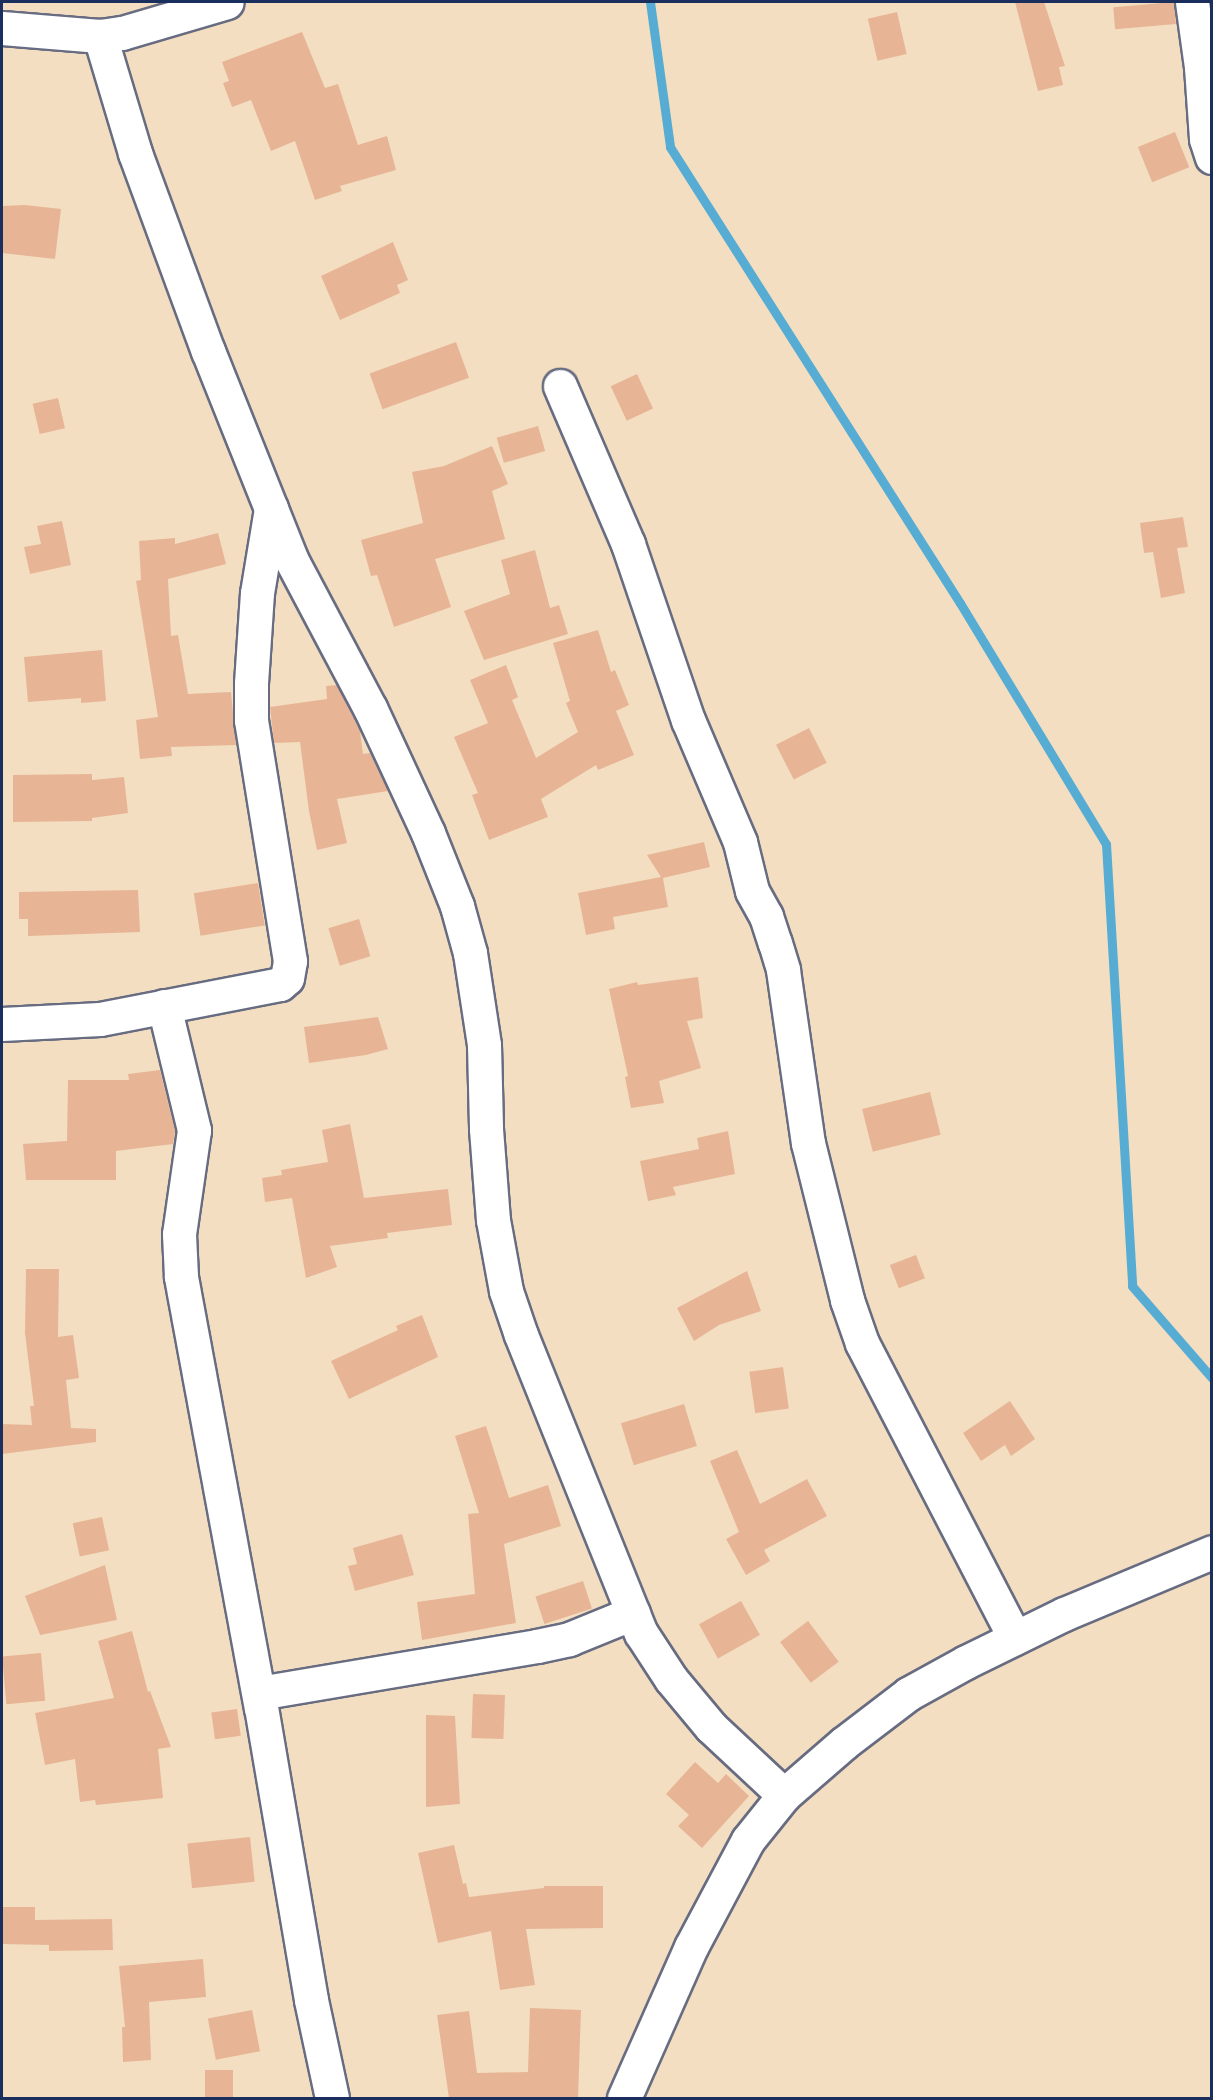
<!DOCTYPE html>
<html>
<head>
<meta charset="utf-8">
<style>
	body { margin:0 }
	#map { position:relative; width:1213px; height:2100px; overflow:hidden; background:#f3dec1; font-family:"Comic Neue",sans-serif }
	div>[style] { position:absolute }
	.stream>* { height:9px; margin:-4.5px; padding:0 4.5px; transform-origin:4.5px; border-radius:4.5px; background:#57acd3 }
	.building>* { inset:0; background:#e7b595; transform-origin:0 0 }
	.roads { filter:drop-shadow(2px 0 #676c81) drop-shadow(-2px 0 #676c81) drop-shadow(0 2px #676c81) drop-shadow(0 -2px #676c81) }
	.minor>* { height:33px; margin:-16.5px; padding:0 16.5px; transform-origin:16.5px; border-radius:16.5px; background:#fff }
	span { translate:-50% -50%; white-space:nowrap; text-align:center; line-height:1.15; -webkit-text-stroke:6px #fbf7ec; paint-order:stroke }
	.frame { position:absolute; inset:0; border:3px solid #1b2f5e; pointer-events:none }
</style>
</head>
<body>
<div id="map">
	<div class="stream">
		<i style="left:650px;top:2px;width:146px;rotate:82.1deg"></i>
		<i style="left:670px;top:147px;width:540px;rotate:57.55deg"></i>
		<i style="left:960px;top:603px;width:282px;rotate:58.8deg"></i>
		<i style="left:1106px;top:844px;width:443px;rotate:86.6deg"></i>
		<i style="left:1132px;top:1286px;width:122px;rotate:49deg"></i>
	</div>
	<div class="building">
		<i style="clip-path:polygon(1015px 2px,1044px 2px,1065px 66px,1059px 67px,1063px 85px,1038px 91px)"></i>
		<i style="left:1174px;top:2px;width:22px;height:61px;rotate:85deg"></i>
		<i style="left:897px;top:12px;width:43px;height:30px;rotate:77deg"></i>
		<i style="clip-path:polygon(302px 32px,325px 88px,338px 84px,358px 145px,387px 136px,396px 170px,340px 186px,342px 191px,315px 200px,295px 141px,271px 151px,251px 100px,232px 107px,223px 83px,229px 81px,222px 62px)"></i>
		<i style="left:1175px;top:132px;width:38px;height:40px;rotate:68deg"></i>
		<i style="clip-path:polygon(25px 205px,61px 209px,55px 259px,2px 253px,2px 206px)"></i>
		<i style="clip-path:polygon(393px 242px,408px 280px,397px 285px,400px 293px,340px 320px,321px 276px)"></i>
		<i style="left:456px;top:342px;width:38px;height:92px;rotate:70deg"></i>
		<i style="left:637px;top:374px;width:38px;height:29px;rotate:65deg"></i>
		<i style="left:58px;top:398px;width:31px;height:26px;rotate:77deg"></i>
		<i style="left:538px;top:426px;width:26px;height:43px;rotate:74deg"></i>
		<i style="clip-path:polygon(492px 446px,508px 484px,492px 491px,505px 539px,435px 559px,451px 607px,394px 627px,377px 575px,371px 576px,361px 540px,423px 523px,412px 472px,444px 466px)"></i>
		<i style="clip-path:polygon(1183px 517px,1188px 547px,1177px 548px,1185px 593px,1161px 598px,1153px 552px,1144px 553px,1140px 523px)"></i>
		<i style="clip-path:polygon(62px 521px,71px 565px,30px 574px,24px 547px,41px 544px,37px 526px)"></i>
		<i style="clip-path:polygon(218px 533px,226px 564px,168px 579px,171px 636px,178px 635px,188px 694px,231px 692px,236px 745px,171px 747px,172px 756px,140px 759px,136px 720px,158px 717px,136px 581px,141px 580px,139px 541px,175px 538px,175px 544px)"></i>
		<i style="clip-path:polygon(535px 550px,550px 608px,559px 605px,568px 634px,484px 660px,464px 611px,510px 594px,501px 560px)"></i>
		<i style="clip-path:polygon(598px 630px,611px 672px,615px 670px,629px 705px,616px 711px,634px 755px,598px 770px,596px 765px,541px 799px,548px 817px,489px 840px,472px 795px,478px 793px,454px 737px,488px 723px,470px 680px,506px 665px,518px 697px,512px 700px,536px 758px,578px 732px,566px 703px,570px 701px,553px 643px)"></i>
		<i style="clip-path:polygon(102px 650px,106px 701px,81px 703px,81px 698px,28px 702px,24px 657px)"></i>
		<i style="clip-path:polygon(337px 685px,360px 731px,363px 754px,370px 753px,388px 791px,337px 799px,347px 843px,317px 850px,309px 811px,300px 742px,274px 743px,270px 707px,327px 699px,326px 686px)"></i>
		<i style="left:809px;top:728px;width:39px;height:37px;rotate:63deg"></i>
		<i style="clip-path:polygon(92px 774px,92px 780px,124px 777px,128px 813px,92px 818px,92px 821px,13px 822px,13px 775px)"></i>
		<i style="clip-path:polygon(704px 842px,710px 867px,663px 878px,668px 907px,613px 917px,615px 929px,586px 935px,578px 893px,661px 877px,647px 855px)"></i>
		<i style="left:258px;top:883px;width:43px;height:65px;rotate:81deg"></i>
		<i style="clip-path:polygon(138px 890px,140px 932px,28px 936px,28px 919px,19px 919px,19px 892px)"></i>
		<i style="left:359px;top:919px;width:39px;height:32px;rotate:73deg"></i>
		<i style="clip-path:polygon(698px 977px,703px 1018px,687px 1021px,701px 1068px,659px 1081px,664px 1103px,631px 1108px,625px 1077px,628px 1076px,609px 989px,637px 982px,638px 985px)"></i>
		<i style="clip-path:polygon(378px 1017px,388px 1049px,366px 1055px,309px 1063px,304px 1027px)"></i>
		<i style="clip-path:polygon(160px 1070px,175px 1131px,173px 1144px,116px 1151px,116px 1180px,26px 1180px,23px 1144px,67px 1141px,68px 1080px,129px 1080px,128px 1074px)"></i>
		<i style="left:930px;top:1092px;width:44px;height:70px;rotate:76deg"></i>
		<i style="clip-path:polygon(350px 1124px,364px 1198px,448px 1189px,452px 1225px,387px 1233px,388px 1238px,330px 1246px,337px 1267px,306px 1278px,292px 1198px,265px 1202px,262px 1178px,282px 1175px,281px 1170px,328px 1162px,322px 1130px)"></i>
		<i style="clip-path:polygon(728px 1131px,735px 1174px,673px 1187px,676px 1195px,648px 1201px,640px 1161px,699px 1149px,697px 1138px)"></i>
		<i style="left:916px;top:1255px;width:25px;height:28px;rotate:69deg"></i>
		<i style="clip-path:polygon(26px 1269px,59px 1269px,58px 1337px,73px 1335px,79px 1378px,66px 1380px,71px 1428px,96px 1429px,96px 1442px,2px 1454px,2px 1424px,32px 1425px,30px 1406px,34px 1406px,25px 1333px)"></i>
		<i style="clip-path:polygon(747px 1271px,761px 1311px,719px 1325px,694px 1341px,677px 1308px)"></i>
		<i style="clip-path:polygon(422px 1315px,438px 1357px,349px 1399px,331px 1361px,398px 1330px,396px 1326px)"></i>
		<i style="left:783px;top:1367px;width:42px;height:34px;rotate:82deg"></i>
		<i style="clip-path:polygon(1010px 1401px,1035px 1439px,1011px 1456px,1005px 1445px,981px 1461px,963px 1433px)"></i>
		<i style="left:684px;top:1404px;width:44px;height:66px;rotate:73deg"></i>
		<i style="clip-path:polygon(486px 1426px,509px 1498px,548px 1485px,561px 1526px,504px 1544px,516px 1623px,422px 1640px,417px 1602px,475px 1594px,468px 1514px,479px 1513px,455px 1436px)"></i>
		<i style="clip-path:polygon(737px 1450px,760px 1504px,807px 1479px,827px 1516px,764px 1550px,770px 1561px,746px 1575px,726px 1539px,739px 1532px,710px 1461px)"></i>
		<i style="left:102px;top:1517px;width:34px;height:30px;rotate:78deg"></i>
		<i style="clip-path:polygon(402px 1534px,414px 1575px,355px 1591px,348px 1566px,357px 1564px,353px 1548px)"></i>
		<i style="clip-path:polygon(105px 1565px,117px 1620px,40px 1635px,25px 1596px)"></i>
		<i style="left:583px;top:1581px;width:29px;height:50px;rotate:72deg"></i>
		<i style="left:741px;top:1601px;width:39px;height:48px;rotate:61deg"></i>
		<i style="left:808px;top:1621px;width:51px;height:35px;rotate:53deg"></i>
		<i style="clip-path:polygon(132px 1631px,148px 1692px,150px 1691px,171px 1747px,158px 1749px,163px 1798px,96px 1805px,95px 1800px,80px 1802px,75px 1759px,45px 1765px,35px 1713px,114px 1698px,98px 1641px)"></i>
		<i style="left:41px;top:1653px;width:48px;height:39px;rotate:85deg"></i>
		<i style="left:473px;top:1694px;width:32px;height:44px;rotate:2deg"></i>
		<i style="left:237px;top:1709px;width:27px;height:26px;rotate:82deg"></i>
		<i style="clip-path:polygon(426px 1715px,455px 1716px,460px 1804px,426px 1807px)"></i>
		<i style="clip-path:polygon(695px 1762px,718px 1783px,726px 1774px,749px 1796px,702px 1848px,678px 1826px,689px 1815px,666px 1794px)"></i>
		<i style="left:250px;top:1837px;width:45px;height:63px;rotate:84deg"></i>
		<i style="clip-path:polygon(454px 1845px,463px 1884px,466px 1883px,469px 1897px,544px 1888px,544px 1886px,603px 1886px,603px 1928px,526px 1929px,535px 1985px,500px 1990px,491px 1931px,438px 1943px,418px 1853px)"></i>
		<i style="clip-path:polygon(2px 1907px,35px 1907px,35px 1920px,112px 1919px,113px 1950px,49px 1951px,49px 1945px,2px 1944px)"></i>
		<i style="clip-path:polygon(203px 1959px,206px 1997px,149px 2002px,151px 2060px,123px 2062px,122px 2027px,125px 2027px,119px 1966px)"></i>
		<i style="clip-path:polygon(530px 2008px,581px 2010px,578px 2098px,449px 2098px,437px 2015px,469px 2011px,477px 2073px,528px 2072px)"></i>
		<i style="left:252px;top:2010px;width:42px;height:45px;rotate:79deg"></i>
		<i style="left:205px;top:2070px;width:28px;height:28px"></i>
	</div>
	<div class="roads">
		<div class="minor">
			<i style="left:1192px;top:2px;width:66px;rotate:82.1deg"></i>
			<i style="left:1201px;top:67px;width:72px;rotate:86deg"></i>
			<i style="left:1206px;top:139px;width:19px;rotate:72deg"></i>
			<i style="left:2px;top:28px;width:98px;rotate:4.7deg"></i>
			<i style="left:100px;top:36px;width:22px;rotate:-8deg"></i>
			<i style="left:122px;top:33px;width:109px;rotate:-16.4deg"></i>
			<i style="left:100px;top:36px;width:122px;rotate:73.3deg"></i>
			<i style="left:135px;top:153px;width:211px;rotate:69.8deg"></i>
			<i style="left:208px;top:351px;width:224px;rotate:68.2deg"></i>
			<i style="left:291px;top:559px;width:169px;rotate:62.1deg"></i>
			<i style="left:370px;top:708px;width:138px;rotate:65.1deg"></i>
			<i style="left:428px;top:833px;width:79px;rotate:68.3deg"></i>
			<i style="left:457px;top:906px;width:49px;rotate:74.5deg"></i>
			<i style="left:470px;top:953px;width:93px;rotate:81.3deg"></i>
			<i style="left:484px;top:1045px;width:84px;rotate:88.6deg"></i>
			<i style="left:486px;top:1129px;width:91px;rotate:85.6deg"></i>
			<i style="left:493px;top:1220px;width:72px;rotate:79.6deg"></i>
			<i style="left:506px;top:1291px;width:46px;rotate:71.2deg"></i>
			<i style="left:521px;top:1335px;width:321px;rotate:68.1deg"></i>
			<i style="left:641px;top:1633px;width:55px;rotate:56.9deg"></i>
			<i style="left:671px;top:1679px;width:62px;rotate:50.2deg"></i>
			<i style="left:711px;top:1727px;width:100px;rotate:43deg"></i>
			<i style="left:560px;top:386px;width:172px;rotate:66.7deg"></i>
			<i style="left:628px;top:544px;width:186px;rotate:71.2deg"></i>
			<i style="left:688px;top:720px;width:133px;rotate:66.9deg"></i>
			<i style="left:740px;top:842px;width:50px;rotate:76.2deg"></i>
			<i style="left:752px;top:891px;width:29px;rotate:61deg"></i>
			<i style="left:766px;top:916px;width:28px;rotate:72deg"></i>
			<i style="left:775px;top:943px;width:28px;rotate:73deg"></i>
			<i style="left:783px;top:970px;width:175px;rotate:81.8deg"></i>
			<i style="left:808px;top:1143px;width:162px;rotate:76deg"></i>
			<i style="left:847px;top:1300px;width:46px;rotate:70.8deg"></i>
			<i style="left:862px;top:1343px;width:332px;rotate:62.6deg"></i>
			<i style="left:164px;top:1006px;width:128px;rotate:76.4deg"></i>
			<i style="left:194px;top:1130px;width:105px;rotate:98.2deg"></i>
			<i style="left:179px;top:1234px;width:43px;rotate:87.3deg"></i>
			<i style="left:181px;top:1277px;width:437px;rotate:79.5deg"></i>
			<i style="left:261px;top:1707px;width:297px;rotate:80.3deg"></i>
			<i style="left:311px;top:2000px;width:100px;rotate:77.9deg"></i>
			<i style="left:2px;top:1024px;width:98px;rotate:-2.9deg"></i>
			<i style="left:100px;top:1019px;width:183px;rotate:-11deg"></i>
			<i style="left:280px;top:984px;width:9px;rotate:-41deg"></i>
			<i style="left:287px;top:978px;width:17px;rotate:-80deg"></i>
			<i style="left:290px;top:961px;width:244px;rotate:-99.2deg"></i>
			<i style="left:251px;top:720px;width:37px;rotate:-90deg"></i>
			<i style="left:251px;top:683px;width:90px;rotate:-86.2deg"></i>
			<i style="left:257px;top:593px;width:86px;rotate:-80.6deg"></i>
			<i style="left:259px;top:1693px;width:282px;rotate:-9.6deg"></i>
			<i style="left:537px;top:1646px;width:33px;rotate:-12deg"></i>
			<i style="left:569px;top:1639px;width:69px;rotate:-22.1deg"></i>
			<i style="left:624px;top:2098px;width:165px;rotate:-66.1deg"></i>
			<i style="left:691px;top:1947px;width:121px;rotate:-62deg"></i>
			<i style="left:748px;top:1840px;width:58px;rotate:-51.3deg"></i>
			<i style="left:784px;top:1795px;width:79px;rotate:-40.9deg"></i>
			<i style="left:844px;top:1743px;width:81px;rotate:-37.4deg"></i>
			<i style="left:908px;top:1694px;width:66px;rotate:-28.9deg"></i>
			<i style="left:966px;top:1662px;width:109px;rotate:-26.1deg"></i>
			<i style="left:1064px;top:1614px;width:160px;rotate:-22.7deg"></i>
		</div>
	</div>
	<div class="frame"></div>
</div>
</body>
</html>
